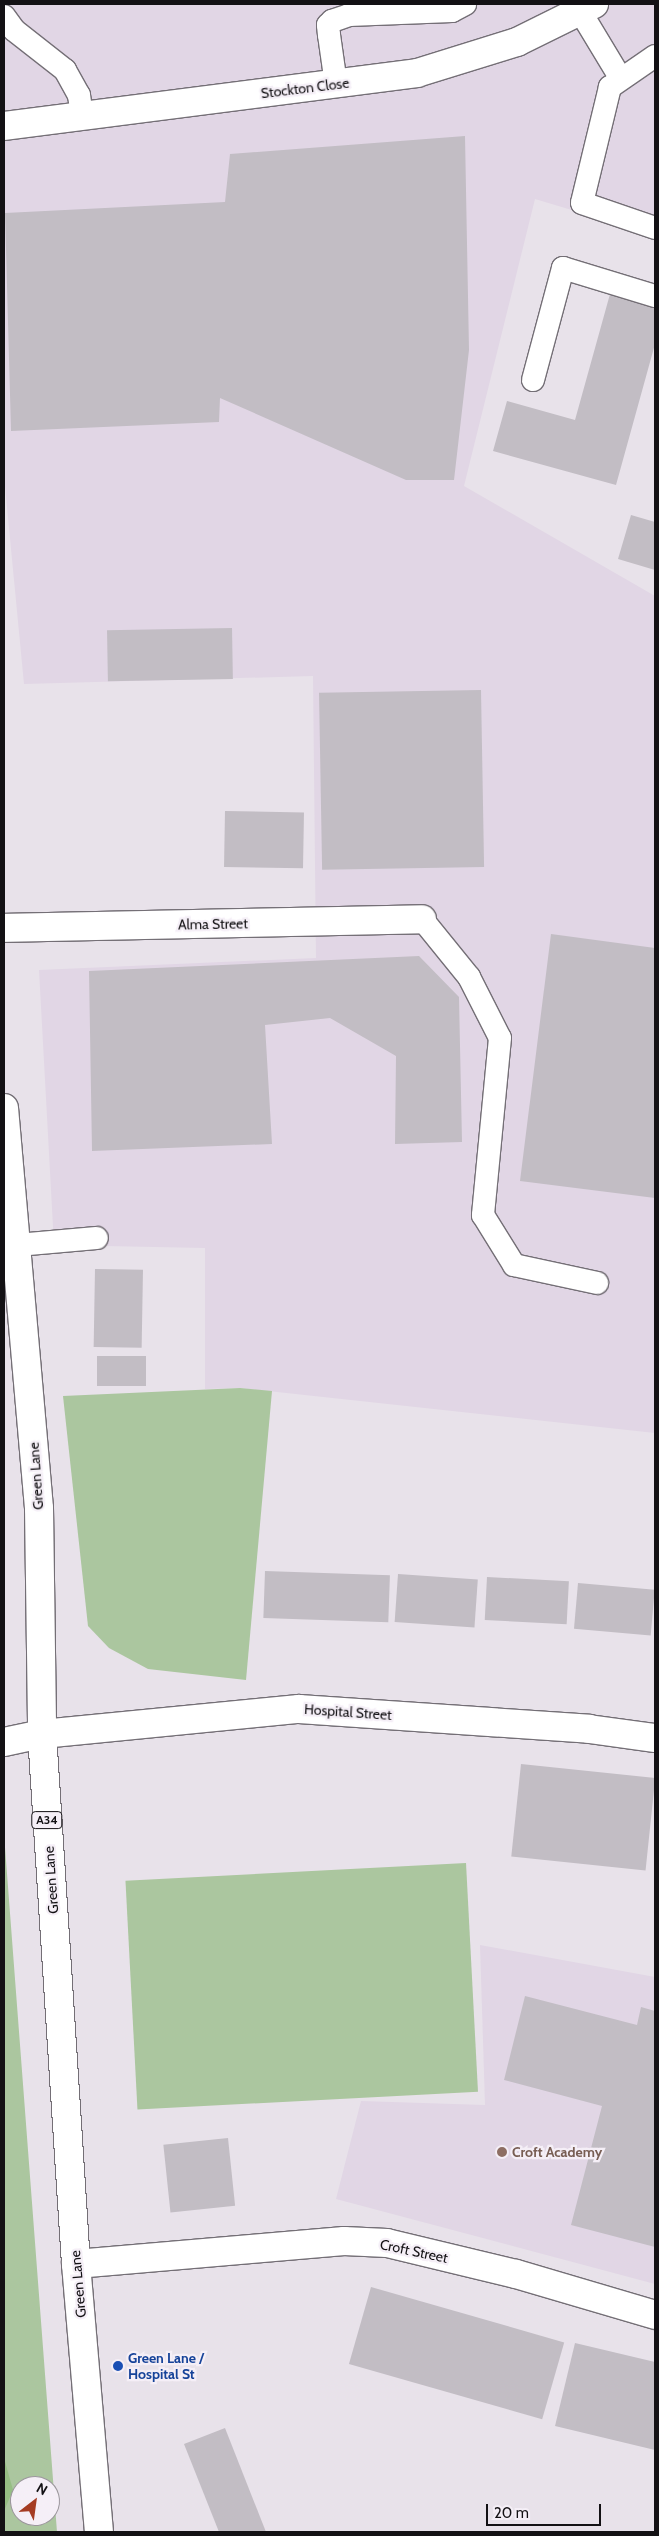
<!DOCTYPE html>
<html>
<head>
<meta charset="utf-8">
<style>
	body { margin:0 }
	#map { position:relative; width:659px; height:2536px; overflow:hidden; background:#e8e2ea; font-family:Cabin,sans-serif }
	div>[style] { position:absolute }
	.built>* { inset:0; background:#e1d6e5 }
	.green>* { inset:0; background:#abc69f; transform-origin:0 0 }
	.forest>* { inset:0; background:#96be84 }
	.building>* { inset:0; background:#c2bdc4; transform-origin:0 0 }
	.roads { filter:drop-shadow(1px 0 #746f76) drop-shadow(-1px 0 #746f76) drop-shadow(0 1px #746f76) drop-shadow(0 -1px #746f76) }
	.service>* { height:22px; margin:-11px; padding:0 11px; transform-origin:11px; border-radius:11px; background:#fff }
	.minor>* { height:28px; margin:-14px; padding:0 14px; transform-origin:14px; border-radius:14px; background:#fff }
	.tertiary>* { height:28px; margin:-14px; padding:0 14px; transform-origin:14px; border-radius:14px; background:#fff }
	.trunk>* { height:28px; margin:-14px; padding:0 14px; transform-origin:14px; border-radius:14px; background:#fff }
	.dots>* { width:14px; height:14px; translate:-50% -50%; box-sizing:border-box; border:2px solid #f5eff7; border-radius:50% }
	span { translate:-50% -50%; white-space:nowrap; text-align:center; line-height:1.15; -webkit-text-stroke:4.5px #f5eff7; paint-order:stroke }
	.shield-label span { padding:1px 4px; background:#f5eff7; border:1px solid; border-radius:4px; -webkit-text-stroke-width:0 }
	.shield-label { font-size:12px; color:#131114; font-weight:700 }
	.street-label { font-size:14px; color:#131114 }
	.education-label { font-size:14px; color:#785e54; font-weight:700 }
	.left { translate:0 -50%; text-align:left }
	.transit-label { font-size:14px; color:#164399; font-weight:700 }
	.frame { position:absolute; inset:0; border:5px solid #131114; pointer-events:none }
	.north { position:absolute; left:10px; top:2476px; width:50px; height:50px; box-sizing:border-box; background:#f5eff7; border:1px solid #9b969c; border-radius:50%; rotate:30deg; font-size:14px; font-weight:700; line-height:20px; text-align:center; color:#131114 }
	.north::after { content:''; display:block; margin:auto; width:18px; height:22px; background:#a53c23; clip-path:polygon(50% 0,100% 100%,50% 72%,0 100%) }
	.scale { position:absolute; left:486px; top:2504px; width:115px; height:22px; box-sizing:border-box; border:2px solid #131114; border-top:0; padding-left:6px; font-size:15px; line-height:18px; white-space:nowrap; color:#131114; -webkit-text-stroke:4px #f5eff7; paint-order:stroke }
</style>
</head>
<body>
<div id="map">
	<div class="built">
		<i style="clip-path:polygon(4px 4px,655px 4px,655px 235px,535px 199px,464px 486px,655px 596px,655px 1433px,240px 1388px,205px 1389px,205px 1248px,54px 1245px,39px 970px,316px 958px,313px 676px,24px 684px,4px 476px)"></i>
		<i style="clip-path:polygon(480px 1945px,655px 1977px,655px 2284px,336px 2199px,361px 2101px,485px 2105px)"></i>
	</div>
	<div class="green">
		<i style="clip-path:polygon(240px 1388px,272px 1391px,246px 1680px,148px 1669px,109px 1648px,88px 1626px,63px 1396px)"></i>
		<i style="clip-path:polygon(evenodd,4px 1834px,57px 2532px,4px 2532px,4px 1834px,20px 2486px,50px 2486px,50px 2516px,20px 2516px,20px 2486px)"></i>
		<i style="left:466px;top:1863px;width:229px;height:341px;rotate:87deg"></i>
	</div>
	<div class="forest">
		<i style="clip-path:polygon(4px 2458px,13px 2490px,4px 2511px)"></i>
	</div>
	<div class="building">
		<i style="clip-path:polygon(465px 136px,469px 350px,454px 480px,406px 480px,220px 398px,219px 422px,11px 431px,5px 213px,225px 202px,230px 154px)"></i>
		<i style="clip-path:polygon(610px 294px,655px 307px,655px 344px,616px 485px,493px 451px,507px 401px,575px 420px)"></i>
		<i style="clip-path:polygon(631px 515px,655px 522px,655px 570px,618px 559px)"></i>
		<i style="left:232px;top:628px;width:51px;height:125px;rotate:89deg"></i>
		<i style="left:481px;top:690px;width:177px;height:162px;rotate:89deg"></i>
		<i style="left:225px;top:811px;width:79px;height:56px;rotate:1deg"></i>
		<i style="clip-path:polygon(551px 934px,655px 948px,655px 1198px,520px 1181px)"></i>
		<i style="clip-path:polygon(419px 956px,459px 997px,462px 1142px,395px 1144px,396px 1056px,330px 1018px,265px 1025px,272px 1144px,92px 1151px,89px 971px)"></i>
		<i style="left:95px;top:1269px;width:48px;height:78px;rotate:1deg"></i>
		<i style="left:97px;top:1356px;width:49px;height:30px"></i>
		<i style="left:265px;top:1571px;width:125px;height:47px;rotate:2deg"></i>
		<i style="left:398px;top:1574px;width:80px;height:48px;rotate:4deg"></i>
		<i style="left:487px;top:1577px;width:82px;height:43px;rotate:3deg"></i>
		<i style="left:578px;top:1583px;width:77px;height:46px;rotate:5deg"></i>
		<i style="left:521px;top:1764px;width:135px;height:93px;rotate:6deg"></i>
		<i style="clip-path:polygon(525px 1996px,637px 2025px,641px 2007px,655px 2011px,655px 2247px,571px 2225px,602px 2106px,504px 2080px)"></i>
		<i style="left:228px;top:2138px;width:68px;height:65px;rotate:84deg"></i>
		<i style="left:371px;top:2287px;width:201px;height:80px;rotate:16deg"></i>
		<i style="clip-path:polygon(575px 2343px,655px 2362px,655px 2450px,555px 2426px)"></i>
		<i style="clip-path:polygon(225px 2428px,266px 2532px,219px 2532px,184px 2444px)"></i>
	</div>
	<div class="roads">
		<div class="service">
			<i style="left:580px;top:11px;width:79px;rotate:58.9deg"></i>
			<i style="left:4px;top:16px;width:17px;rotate:54deg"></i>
			<i style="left:14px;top:30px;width:65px;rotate:38.1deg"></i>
			<i style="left:65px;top:70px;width:29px;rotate:61deg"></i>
			<i style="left:79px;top:95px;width:21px;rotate:82deg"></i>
			<i style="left:655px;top:56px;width:55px;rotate:145.4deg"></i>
			<i style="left:610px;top:87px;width:119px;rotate:103.6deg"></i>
			<i style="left:582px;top:203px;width:77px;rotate:18.9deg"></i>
			<i style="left:336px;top:84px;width:49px;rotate:-98.1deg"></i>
			<i style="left:329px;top:35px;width:10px;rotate:-96deg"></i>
			<i style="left:328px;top:25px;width:6px;rotate:-45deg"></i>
			<i style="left:332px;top:21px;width:18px;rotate:-19deg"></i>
			<i style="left:349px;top:15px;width:103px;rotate:-2.2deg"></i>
			<i style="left:452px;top:11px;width:15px;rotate:-28deg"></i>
			<i style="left:533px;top:380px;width:116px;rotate:-75deg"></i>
			<i style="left:563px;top:268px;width:96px;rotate:16.9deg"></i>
			<i style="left:422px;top:919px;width:75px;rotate:51deg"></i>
			<i style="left:469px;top:977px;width:68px;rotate:63.1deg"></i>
			<i style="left:500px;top:1038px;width:178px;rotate:95.5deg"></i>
			<i style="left:483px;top:1215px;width:59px;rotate:58.2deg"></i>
			<i style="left:514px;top:1265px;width:85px;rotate:12.2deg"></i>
			<i style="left:17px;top:1245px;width:80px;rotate:-5deg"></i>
		</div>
		<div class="minor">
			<i style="left:4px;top:126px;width:416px;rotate:-7.3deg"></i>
			<i style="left:417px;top:73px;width:105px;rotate:-17.2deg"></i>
			<i style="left:517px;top:42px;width:86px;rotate:-26.3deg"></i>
			<i style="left:4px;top:928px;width:418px;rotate:-1.2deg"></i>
			<i style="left:76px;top:2264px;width:269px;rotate:-4.9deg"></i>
			<i style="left:344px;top:2241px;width:43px;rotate:2.7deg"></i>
			<i style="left:387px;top:2243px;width:133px;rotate:13.5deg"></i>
			<i style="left:516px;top:2274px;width:145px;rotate:16.4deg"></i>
		</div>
		<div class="tertiary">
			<i style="left:4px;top:1742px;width:39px;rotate:-12deg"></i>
			<i style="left:42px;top:1734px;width:258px;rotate:-5.6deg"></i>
			<i style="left:299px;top:1709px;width:291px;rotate:3.9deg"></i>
			<i style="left:589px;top:1729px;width:67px;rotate:7.8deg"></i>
		</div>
		<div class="trunk">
			<i style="left:4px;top:1108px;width:402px;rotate:85deg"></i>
			<i style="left:39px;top:1508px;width:226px;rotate:89.2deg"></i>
			<i style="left:42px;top:1734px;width:531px;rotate:86.33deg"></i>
			<i style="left:76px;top:2264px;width:269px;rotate:85.1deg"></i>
		</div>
	</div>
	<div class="dots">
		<i style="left:502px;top:2152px;background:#8d6e63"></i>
		<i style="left:118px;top:2366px;background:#1a4fb4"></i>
	</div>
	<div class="shield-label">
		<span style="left:47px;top:1820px">A34</span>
	</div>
	<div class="street-label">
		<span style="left:305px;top:88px;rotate:-7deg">Stockton Close</span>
		<span style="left:213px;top:924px;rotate:-1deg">Alma Street</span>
		<span style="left:36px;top:1476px;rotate:-94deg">Green Lane</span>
		<span style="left:348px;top:1712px;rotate:4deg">Hospital Street</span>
		<span style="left:51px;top:1880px;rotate:-94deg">Green Lane</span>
		<span style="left:414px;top:2251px;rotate:12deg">Croft Street</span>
		<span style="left:78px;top:2284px;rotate:-95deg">Green Lane</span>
	</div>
	<div class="education-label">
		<span class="left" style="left:512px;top:2152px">Croft Academy</span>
	</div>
	<div class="transit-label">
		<span class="left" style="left:128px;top:2366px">Green Lane /<br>Hospital St</span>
	</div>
	<div class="frame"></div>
	<div class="north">N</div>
	<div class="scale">20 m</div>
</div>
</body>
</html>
